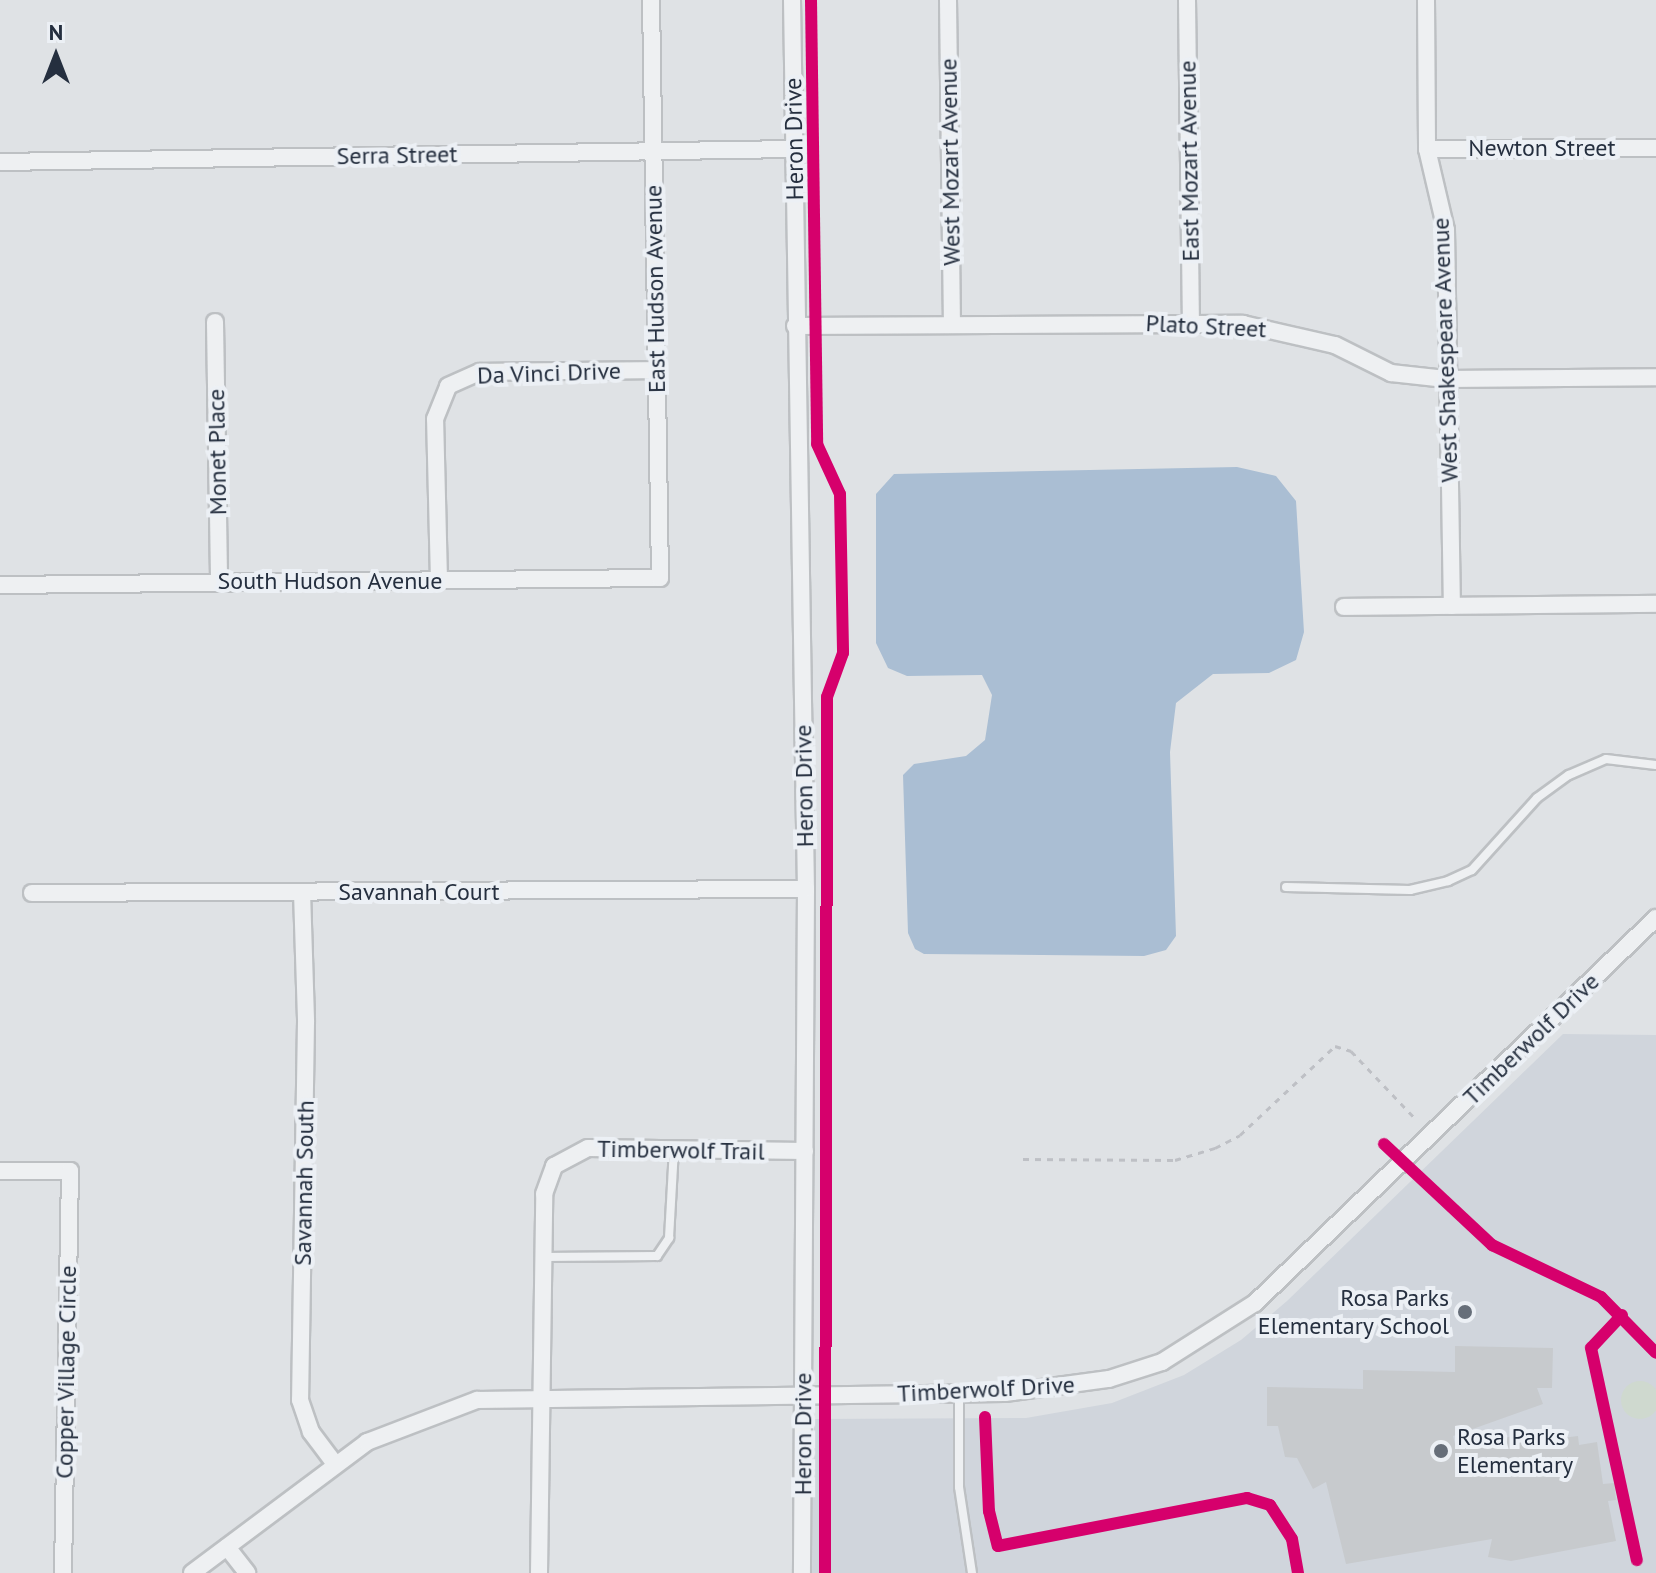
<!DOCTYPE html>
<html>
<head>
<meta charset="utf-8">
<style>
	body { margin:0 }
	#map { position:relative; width:1656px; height:1573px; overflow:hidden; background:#dfe2e5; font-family:"PT Sans",sans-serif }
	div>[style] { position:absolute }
	.built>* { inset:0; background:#d0d5dc }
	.green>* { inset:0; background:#cfd9cf }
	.round { border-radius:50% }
	.water>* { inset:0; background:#aabed3 }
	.building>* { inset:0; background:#c7cacd }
	.path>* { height:3px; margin-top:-1.5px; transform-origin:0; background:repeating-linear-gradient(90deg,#bec0c5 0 6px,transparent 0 12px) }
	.roads { filter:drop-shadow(2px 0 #bdc0c3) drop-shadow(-2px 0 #bdc0c3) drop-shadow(0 2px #bdc0c3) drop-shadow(0 -2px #bdc0c3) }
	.lane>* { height:8px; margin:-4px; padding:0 4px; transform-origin:4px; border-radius:4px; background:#eef0f2 }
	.street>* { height:16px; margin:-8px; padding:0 8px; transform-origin:8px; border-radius:8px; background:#eef0f2 }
	.cycleway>* { height:12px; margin:-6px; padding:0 6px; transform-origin:6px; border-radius:6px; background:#d6006c }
	.dots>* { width:22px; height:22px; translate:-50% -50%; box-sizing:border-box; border:4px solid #ecf0f5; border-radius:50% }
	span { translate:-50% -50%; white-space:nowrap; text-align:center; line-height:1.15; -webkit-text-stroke:8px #ecf0f5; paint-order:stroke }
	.street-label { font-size:24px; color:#252f3f }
	.poi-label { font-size:24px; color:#252f3f }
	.right { translate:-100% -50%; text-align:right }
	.left { translate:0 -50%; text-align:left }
	.north { position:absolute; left:16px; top:16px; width:80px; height:80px; -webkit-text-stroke:6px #ecf0f5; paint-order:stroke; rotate:0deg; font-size:22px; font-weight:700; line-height:32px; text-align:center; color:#252f3f }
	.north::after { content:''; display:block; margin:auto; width:28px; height:36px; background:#252f3f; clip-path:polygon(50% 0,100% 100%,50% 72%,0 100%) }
</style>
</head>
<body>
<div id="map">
	<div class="built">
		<i style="clip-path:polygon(1563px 1034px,1656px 1035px,1656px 1573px,812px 1573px,814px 1419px,1026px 1418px,1112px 1403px,1184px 1375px,1241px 1340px,1287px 1301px)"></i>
	</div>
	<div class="green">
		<i class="round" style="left:1621px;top:1381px;width:38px;height:38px"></i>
	</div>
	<div class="water">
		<i style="clip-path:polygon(1237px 467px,1276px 476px,1296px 501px,1304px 632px,1296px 660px,1269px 673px,1213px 674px,1176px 703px,1170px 752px,1176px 936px,1166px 950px,1144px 956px,924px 954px,915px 949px,908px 933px,903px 775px,914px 764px,966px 756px,985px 740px,992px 695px,982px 675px,907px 676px,888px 668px,876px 643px,876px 494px,894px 474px)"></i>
	</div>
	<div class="building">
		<i style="clip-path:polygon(1455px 1346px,1553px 1348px,1552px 1388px,1537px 1388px,1543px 1404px,1453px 1436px,1455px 1444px,1546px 1432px,1546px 1440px,1578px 1436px,1579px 1445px,1597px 1442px,1603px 1484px,1614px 1483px,1616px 1500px,1608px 1501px,1616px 1541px,1511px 1561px,1488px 1557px,1492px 1539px,1346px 1564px,1326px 1482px,1313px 1489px,1297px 1458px,1285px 1457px,1278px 1426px,1267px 1426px,1267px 1387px,1363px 1389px,1363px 1370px,1455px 1372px)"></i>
	</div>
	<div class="path">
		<i style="left:1023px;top:1159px;width:152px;rotate:0.4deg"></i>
		<i style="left:1175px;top:1160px;width:42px;rotate:-16.7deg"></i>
		<i style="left:1215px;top:1148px;width:28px;rotate:-27deg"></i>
		<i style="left:1240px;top:1135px;width:130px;rotate:-43.1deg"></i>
		<i style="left:1335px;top:1046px;width:17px;rotate:17deg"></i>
		<i style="left:1351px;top:1051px;width:90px;rotate:46.4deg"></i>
	</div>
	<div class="roads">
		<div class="lane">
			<i style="left:1286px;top:887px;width:124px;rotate:1.4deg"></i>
			<i style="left:1410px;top:890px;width:39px;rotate:-13deg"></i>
			<i style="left:1448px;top:881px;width:26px;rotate:-25deg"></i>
			<i style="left:1472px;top:870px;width:97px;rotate:-47.9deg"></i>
			<i style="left:1537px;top:798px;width:39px;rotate:-36deg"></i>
			<i style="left:1569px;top:775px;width:40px;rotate:-23.4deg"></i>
			<i style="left:1606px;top:759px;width:50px;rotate:6.8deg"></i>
			<i style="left:544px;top:1257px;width:113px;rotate:-0.5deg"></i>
			<i style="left:657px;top:1256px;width:22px;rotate:-56deg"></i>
			<i style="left:669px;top:1238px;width:89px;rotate:-86.8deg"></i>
			<i style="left:959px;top:1394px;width:93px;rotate:90deg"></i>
			<i style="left:959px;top:1487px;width:87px;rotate:81.4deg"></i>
		</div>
		<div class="street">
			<i style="left:792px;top:0;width:889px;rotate:89.1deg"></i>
			<i style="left:806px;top:889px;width:684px;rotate:90.34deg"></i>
			<i style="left:948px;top:0;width:325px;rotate:89.3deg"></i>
			<i style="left:1187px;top:0;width:322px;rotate:89.3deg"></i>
			<i style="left:1426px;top:0;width:149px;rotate:89.6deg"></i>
			<i style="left:1427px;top:149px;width:83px;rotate:76.8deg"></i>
			<i style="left:1446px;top:230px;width:376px;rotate:89.1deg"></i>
			<i style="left:1427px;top:149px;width:229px;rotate:-0.3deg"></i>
			<i style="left:0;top:162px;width:794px;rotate:-0.94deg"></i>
			<i style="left:215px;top:322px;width:259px;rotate:89.1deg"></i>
			<i style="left:795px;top:326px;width:448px;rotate:-0.3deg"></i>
			<i style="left:1243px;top:324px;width:94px;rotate:12.9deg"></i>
			<i style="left:1335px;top:345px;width:63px;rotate:26.6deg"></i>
			<i style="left:1391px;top:373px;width:55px;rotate:6.2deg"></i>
			<i style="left:1446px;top:379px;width:210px;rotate:-0.5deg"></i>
			<i style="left:439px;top:580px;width:161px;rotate:-91.4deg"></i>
			<i style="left:435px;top:419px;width:35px;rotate:-68deg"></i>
			<i style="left:448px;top:386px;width:35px;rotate:-24deg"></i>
			<i style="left:480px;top:372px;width:177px;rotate:-0.6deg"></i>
			<i style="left:0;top:585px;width:660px;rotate:-0.61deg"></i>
			<i style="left:660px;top:578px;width:578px;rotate:-90.89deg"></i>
			<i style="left:1344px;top:607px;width:312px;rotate:-0.6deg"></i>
			<i style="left:302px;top:892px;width:130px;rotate:88.2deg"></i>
			<i style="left:306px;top:1022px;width:378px;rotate:90.9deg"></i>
			<i style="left:300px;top:1400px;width:34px;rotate:71deg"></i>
			<i style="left:311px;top:1432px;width:40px;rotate:53deg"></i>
			<i style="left:32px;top:893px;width:774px;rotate:-0.3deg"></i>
			<i style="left:0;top:1171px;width:70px"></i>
			<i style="left:70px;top:1171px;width:402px;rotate:91deg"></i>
			<i style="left:227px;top:1547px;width:33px;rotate:52deg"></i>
			<i style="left:192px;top:1573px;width:219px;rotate:-36.8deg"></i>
			<i style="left:367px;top:1442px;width:118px;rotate:-20.9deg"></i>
			<i style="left:477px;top:1400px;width:528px;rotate:-0.76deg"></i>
			<i style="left:1005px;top:1393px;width:105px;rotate:-7.7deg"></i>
			<i style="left:1109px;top:1379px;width:56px;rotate:-17.8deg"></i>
			<i style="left:1162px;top:1362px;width:110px;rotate:-32.4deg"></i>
			<i style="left:1255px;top:1303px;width:556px;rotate:-43.83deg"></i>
			<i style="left:539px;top:1573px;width:379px;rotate:-89.2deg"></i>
			<i style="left:544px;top:1194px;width:30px;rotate:-70deg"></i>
			<i style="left:554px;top:1166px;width:38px;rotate:-28deg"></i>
			<i style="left:588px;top:1148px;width:217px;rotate:0.8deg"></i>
		</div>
	</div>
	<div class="cycleway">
		<i style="left:811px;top:0;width:444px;rotate:89.2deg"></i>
		<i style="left:817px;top:444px;width:55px;rotate:65.3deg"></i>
		<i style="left:840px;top:494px;width:159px;rotate:88.9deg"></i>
		<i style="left:843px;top:653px;width:47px;rotate:110deg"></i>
		<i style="left:827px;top:697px;width:876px;rotate:90.13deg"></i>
		<i style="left:1384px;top:1144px;width:148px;rotate:43.1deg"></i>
		<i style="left:1492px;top:1245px;width:121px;rotate:25.5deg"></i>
		<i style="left:1601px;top:1297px;width:78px;rotate:45.5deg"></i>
		<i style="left:1622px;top:1315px;width:45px;rotate:133.2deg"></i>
		<i style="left:1591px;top:1348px;width:217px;rotate:77.8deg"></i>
		<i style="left:985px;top:1417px;width:94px;rotate:87.6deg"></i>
		<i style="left:989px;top:1511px;width:36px;rotate:76deg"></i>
		<i style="left:998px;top:1546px;width:254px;rotate:-10.9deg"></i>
		<i style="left:1247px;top:1498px;width:24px;rotate:17deg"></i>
		<i style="left:1270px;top:1505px;width:40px;rotate:57.1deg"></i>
		<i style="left:1292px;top:1539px;width:35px;rotate:80deg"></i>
	</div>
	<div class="dots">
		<i style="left:1465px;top:1312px;background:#666e79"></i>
		<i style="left:1441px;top:1451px;background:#666e79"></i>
	</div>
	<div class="street-label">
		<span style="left:794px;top:139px;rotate:-91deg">Heron Drive</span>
		<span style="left:1542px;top:148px">Newton Street</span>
		<span style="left:397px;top:155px;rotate:-1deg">Serra Street</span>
		<span style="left:1189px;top:161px;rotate:-91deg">East Mozart Avenue</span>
		<span style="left:950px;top:162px;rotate:-91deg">West Mozart Avenue</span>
		<span style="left:655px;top:289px;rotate:-91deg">East Hudson Avenue</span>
		<span style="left:1206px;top:326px;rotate:3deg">Plato Street</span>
		<span style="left:1445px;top:350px;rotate:-92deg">West Shakespeare Avenue</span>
		<span style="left:549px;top:373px;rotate:-2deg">Da Vinci Drive</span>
		<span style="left:217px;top:452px;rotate:-91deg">Monet Place</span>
		<span style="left:330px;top:581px">South Hudson Avenue</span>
		<span style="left:804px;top:786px;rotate:-91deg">Heron Drive</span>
		<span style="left:419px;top:892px">Savannah Court</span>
		<span style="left:1531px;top:1039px;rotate:-44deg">Timberwolf Drive</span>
		<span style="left:681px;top:1150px;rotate:1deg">Timberwolf Trail</span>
		<span style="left:304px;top:1183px;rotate:-89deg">Savannah South</span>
		<span style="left:66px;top:1372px;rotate:-89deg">Copper Village Circle</span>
		<span style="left:986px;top:1389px;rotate:-3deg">Timberwolf Drive</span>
		<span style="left:803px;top:1434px;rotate:-90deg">Heron Drive</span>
	</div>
	<div class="poi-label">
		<span class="right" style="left:1449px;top:1312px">Rosa Parks<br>Elementary School</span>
		<span class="left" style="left:1457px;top:1451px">Rosa Parks<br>Elementary</span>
	</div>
	<div class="north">N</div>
</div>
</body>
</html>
